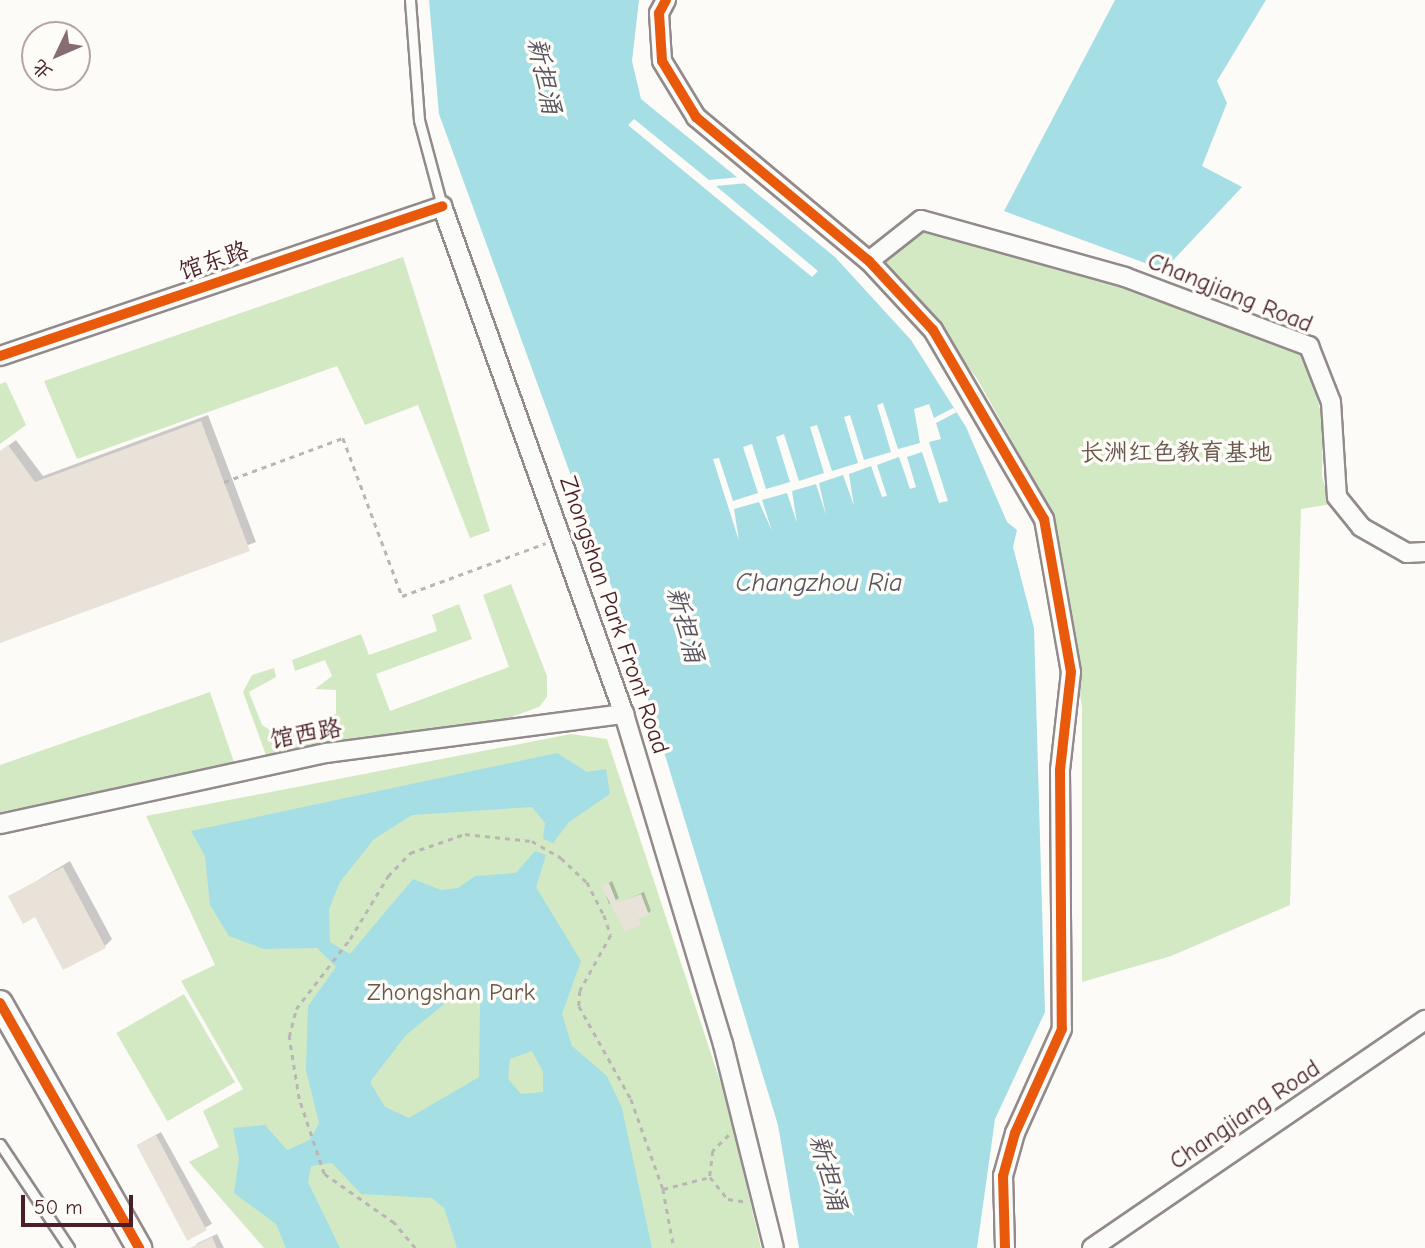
<!DOCTYPE html>
<html>
<head>
<meta charset="utf-8">
<style>
	body { margin:0 }
	#map { position:relative; width:1425px; height:1248px; overflow:hidden; background:#fcfbf8; font-family:"Comic Neue","LXGW WenKai TC",sans-serif }
	div>[style] { position:absolute }
	.green>* { inset:0; background:#d3e9c3; transform-origin:0 0 }
	.water>* { inset:0; background:#a5dee4 }
	.pier>* { inset:0; background:#fcfbf8 }
	.shadow>* { inset:0; background:#0003; transform-origin:0 0 }
	.building>* { inset:0; background:#e9e2d8; transform-origin:0 0 }
	.path>* { height:2.5px; margin-top:-1.25px; transform-origin:0; background:repeating-linear-gradient(90deg,#bbb6b6 0 5px,transparent 0 10px) }
	.roads { filter:drop-shadow(2px 0 #928a8b) drop-shadow(-2px 0 #928a8b) drop-shadow(0 2px #928a8b) drop-shadow(0 -2px #928a8b) }
	.lane>* { height:9px; margin:-4.5px; padding:0 4.5px; transform-origin:4.5px; border-radius:4.5px; background:#fbfbf9 }
	.street>* { height:18px; margin:-9px; padding:0 9px; transform-origin:9px; border-radius:9px; background:#fbfbf9 }
	.secondary>* { height:24px; margin:-12px; padding:0 12px; transform-origin:12px; border-radius:12px; background:#fbfbf9 }
	.cycleway>* { height:10px; margin:-5px; padding:0 5px; transform-origin:5px; border-radius:5px; background:#e8590c }
	span { translate:-50% -50%; white-space:nowrap; text-align:center; line-height:1.15; -webkit-text-stroke:7px #fdfcf7; paint-order:stroke }
	.street-label { font-size:24px; color:#4a1f2b }
	.park-label { font-size:24px; color:#69574c }
	.water-label { font-size:26px; color:#5a5460; font-style:italic }
	.north { position:absolute; left:21px; top:21px; width:70px; height:70px; box-sizing:border-box; background:#fdfcf7; border:2px solid #b5a4a5; border-radius:50%; rotate:226deg; font-size:19px; font-weight:700; line-height:28px; text-align:center; color:#4a1f2b }
	.north::after { content:''; display:block; margin:auto; width:24px; height:32px; background:#886c73; clip-path:polygon(50% 0,100% 100%,50% 72%,0 100%) }
	.scale { position:absolute; left:21px; top:1195px; width:112px; height:32px; box-sizing:border-box; border:4px solid #4a1f2b; border-top:0; padding-left:9px; font-size:21px; line-height:24px; white-space:nowrap; color:#4a1f2b; -webkit-text-stroke:5px #fdfcf7; paint-order:stroke }
</style>
</head>
<body>
<div id="map">
	<div class="green">
		<i style="clip-path:polygon(924px 228px,1112px 281px,1304px 354px,1323px 420px,1322px 477px,1331px 504px,1301px 509px,1290px 905px,1171px 956px,1082px 982px,1082px 707px,1051px 510px,976px 377px,882px 260px)"></i>
		<i style="clip-path:polygon(403px 257px,490px 531px,470px 538px,418px 405px,365px 425px,337px 366px,77px 459px,44px 381px)"></i>
		<i style="clip-path:polygon(6px 382px,26px 425px,0 444px,0 384px)"></i>
		<i style="clip-path:polygon(511px 584px,547px 676px,547px 697px,539px 707px,506px 719px,267px 758px,243px 692px,252px 675px,274px 668px,276px 677px,249px 692px,262px 725px,273px 732px,336px 714px,336px 690px,315px 689px,332px 676px,325px 660px,295px 671px,292px 660px,361px 634px,369px 655px,437px 631px,432px 615px,459px 604px,472px 639px,376px 674px,390px 711px,509px 667px,483px 595px)"></i>
		<i style="clip-path:polygon(210px 692px,235px 765px,0 812px,0 765px)"></i>
		<i style="clip-path:polygon(571px 734px,607px 739px,727px 1102px,761px 1248px,264px 1248px,189px 1162px,219px 1147px,203px 1111px,243px 1089px,181px 981px,215px 965px,146px 816px)"></i>
		<i style="left:184px;top:994px;width:102px;height:78px;rotate:60deg"></i>
	</div>
	<div class="water">
		<i style="clip-path:polygon(429px 0,639px 0,632px 61px,641px 99px,835px 257px,911px 340px,966px 427px,1007px 522px,1017px 530px,1013px 547px,1034px 628px,1045px 1012px,995px 1119px,977px 1248px,799px 1248px,778px 1125px,624px 621px,439px 114px)"></i>
		<i style="clip-path:polygon(1115px 0,1266px 0,1217px 81px,1227px 103px,1202px 166px,1242px 187px,1164px 270px,1004px 211px)"></i>
		<i style="clip-path:polygon(evenodd,557px 753px,587px 772px,606px 769px,610px 794px,569px 822px,553px 843px,543px 839px,545px 823px,532px 807px,412px 815px,374px 839px,340px 882px,329px 909px,330px 942px,350px 954px,413px 879px,441px 890px,458px 888px,475px 876px,516px 873px,535px 851px,546px 855px,536px 887px,581px 961px,562px 1014px,572px 1046px,607px 1076px,622px 1108px,652px 1248px,457px 1248px,444px 1208px,432px 1198px,361px 1194px,332px 1163px,311px 1166px,308px 1182px,340px 1248px,286px 1248px,276px 1224px,234px 1193px,239px 1159px,233px 1128px,265px 1125px,287px 1150px,310px 1140px,319px 1123px,306px 1070px,308px 1006px,336px 967px,317px 948px,264px 949px,229px 936px,210px 905px,205px 856px,191px 831px,557px 753px,462px 990px,480px 1004px,479px 1077px,409px 1118px,385px 1107px,370px 1082px,406px 1035px,462px 990px,557px 753px,532px 1051px,543px 1072px,543px 1092px,521px 1094px,508px 1079px,510px 1059px,532px 1051px)"></i>
	</div>
	<div class="pier">
		<i style="clip-path:polygon(634px 119px,709px 180px,741px 177px,748px 183px,716px 186px,818px 271px,812px 277px,628px 125px)"></i>
		<i style="clip-path:polygon(883px 403px,898px 449px,920px 443px,914px 409px,929px 404px,934px 418px,953px 408px,957px 412px,936px 423px,941px 439px,929px 442px,948px 501px,939px 503px,922px 452px,907px 457px,916px 487px,910px 489px,899px 457px,877px 465px,887px 496px,882px 497px,871px 466px,849px 474px,854px 506px,843px 475px,819px 483px,826px 515px,816px 484px,792px 491px,797px 523px,787px 493px,762px 500px,772px 531px,759px 502px,734px 509px,739px 541px,713px 459px,719px 458px,733px 501px,758px 493px,743px 447px,752px 444px,766px 489px,790px 482px,776px 437px,784px 434px,799px 481px,824px 473px,810px 427px,817px 425px,832px 471px,858px 463px,844px 417px,850px 415px,864px 460px,891px 452px,877px 405px)"></i>
	</div>
	<div class="shadow">
		<i style="clip-path:polygon(208px 415px,256px 542px,0 642px,0 452px,16px 440px,43px 476px)"></i>
		<i style="clip-path:polygon(70px 861px,112px 939px,105px 946px,10px 897px)"></i>
		<i style="clip-path:polygon(612px 881px,619px 898px,609px 904px,603px 887px)"></i>
		<i style="clip-path:polygon(644px 892px,651px 911px,626px 928px,617px 904px)"></i>
		<i style="left:161px;top:1132px;width:105px;height:26px;rotate:61deg"></i>
		<i style="clip-path:polygon(217px 1234px,224px 1248px,193px 1248px,198px 1243px)"></i>
	</div>
	<div class="building">
		<i style="clip-path:polygon(201px 421px,250px 551px,0 643px,0 451px,8px 445px,35px 482px)"></i>
		<i style="clip-path:polygon(63px 867px,106px 948px,63px 970px,35px 917px,23px 924px,8px 896px)"></i>
		<i style="clip-path:polygon(609px 883px,617px 903px,641px 894px,649px 915px,639px 919px,641px 925px,625px 931px,601px 886px)"></i>
		<i style="left:156px;top:1135px;width:108px;height:22px;rotate:62deg"></i>
		<i style="clip-path:polygon(212px 1237px,217px 1248px,190px 1248px)"></i>
	</div>
	<div class="path">
		<i style="left:224px;top:482px;width:127px;rotate:-20.3deg"></i>
		<i style="left:343px;top:438px;width:169px;rotate:69.5deg"></i>
		<i style="left:402px;top:596px;width:153px;rotate:-20.2deg"></i>
		<i style="left:729px;top:1135px;width:23px;rotate:135deg"></i>
		<i style="left:713px;top:1151px;width:26px;rotate:97deg"></i>
		<i style="left:710px;top:1177px;width:28px;rotate:51deg"></i>
		<i style="left:728px;top:1199px;width:18px;rotate:9deg"></i>
		<i style="left:663px;top:1189px;width:49px;rotate:-14.3deg"></i>
		<i style="left:415px;top:1248px;width:33px;rotate:-130deg"></i>
		<i style="left:394px;top:1223px;width:85px;rotate:-145deg"></i>
		<i style="left:324px;top:1174px;width:79px;rotate:-108.4deg"></i>
		<i style="left:299px;top:1099px;width:63px;rotate:-99.2deg"></i>
		<i style="left:289px;top:1037px;width:29px;rotate:-76deg"></i>
		<i style="left:296px;top:1009px;width:88px;rotate:-52.4deg"></i>
		<i style="left:350px;top:939px;width:74px;rotate:-58.9deg"></i>
		<i style="left:388px;top:876px;width:32px;rotate:-46deg"></i>
		<i style="left:410px;top:853px;width:58px;rotate:-19.1deg"></i>
		<i style="left:465px;top:834px;width:67px;rotate:6deg"></i>
		<i style="left:532px;top:841px;width:34px;rotate:30deg"></i>
		<i style="left:561px;top:858px;width:35px;rotate:43deg"></i>
		<i style="left:587px;top:882px;width:37px;rotate:63deg"></i>
		<i style="left:604px;top:915px;width:21px;rotate:71deg"></i>
		<i style="left:611px;top:935px;width:64px;rotate:119deg"></i>
		<i style="left:580px;top:991px;width:15px;rotate:94deg"></i>
		<i style="left:579px;top:1006px;width:107px;rotate:60.8deg"></i>
		<i style="left:631px;top:1099px;width:96px;rotate:70.4deg"></i>
		<i style="left:663px;top:1189px;width:60px;rotate:79.4deg"></i>
	</div>
	<div class="roads">
		<div class="lane">
			<i style="left:410px;top:0;width:120px;rotate:85.7deg"></i>
			<i style="left:419px;top:120px;width:89px;rotate:75deg"></i>
			<i style="left:0;top:1144px;width:125px;rotate:56.4deg"></i>
		</div>
		<div class="street">
			<i style="left:666px;top:0;width:15px;rotate:118deg"></i>
			<i style="left:659px;top:13px;width:48px;rotate:86.4deg"></i>
			<i style="left:662px;top:61px;width:66px;rotate:58.7deg"></i>
			<i style="left:696px;top:117px;width:225px;rotate:39.8deg"></i>
			<i style="left:869px;top:261px;width:94px;rotate:47.2deg"></i>
			<i style="left:933px;top:330px;width:219px;rotate:59.6deg"></i>
			<i style="left:1044px;top:519px;width:155px;rotate:80deg"></i>
			<i style="left:1071px;top:672px;width:99px;rotate:96.4deg"></i>
			<i style="left:1060px;top:770px;width:259px;rotate:89.6deg"></i>
			<i style="left:1062px;top:1029px;width:114px;rotate:114.3deg"></i>
			<i style="left:1015px;top:1133px;width:45px;rotate:105.6deg"></i>
			<i style="left:1003px;top:1176px;width:72px;rotate:88.4deg"></i>
			<i style="left:869px;top:261px;width:66px;rotate:-38.3deg"></i>
			<i style="left:921px;top:220px;width:212px;rotate:15.6deg"></i>
			<i style="left:1125px;top:277px;width:197px;rotate:20.6deg"></i>
			<i style="left:1309px;top:346px;width:60px;rotate:68.6deg"></i>
			<i style="left:1331px;top:402px;width:95px;rotate:86.4deg"></i>
			<i style="left:1337px;top:497px;width:38px;rotate:51deg"></i>
			<i style="left:1361px;top:527px;width:53px;rotate:29.5deg"></i>
			<i style="left:1407px;top:553px;width:18px;rotate:-3deg"></i>
			<i style="left:0;top:356px;width:467px;rotate:-18.7deg"></i>
			<i style="left:442px;top:206px;width:540px;rotate:70.29deg"></i>
			<i style="left:624px;top:714px;width:345px;rotate:73.3deg"></i>
			<i style="left:723px;top:1044px;width:210px;rotate:76deg"></i>
			<i style="left:0;top:824px;width:335px;rotate:-12.3deg"></i>
			<i style="left:327px;top:753px;width:300px;rotate:-7.5deg"></i>
			<i style="left:1092px;top:1248px;width:404px;rotate:-34.4deg"></i>
		</div>
		<div class="secondary">
			<i style="left:0;top:1003px;width:282px;rotate:60.4deg"></i>
		</div>
	</div>
	<div class="cycleway">
		<i style="left:666px;top:0;width:15px;rotate:118deg"></i>
		<i style="left:659px;top:13px;width:48px;rotate:86.4deg"></i>
		<i style="left:662px;top:61px;width:66px;rotate:58.7deg"></i>
		<i style="left:696px;top:117px;width:225px;rotate:39.8deg"></i>
		<i style="left:869px;top:261px;width:94px;rotate:47.2deg"></i>
		<i style="left:933px;top:330px;width:219px;rotate:59.6deg"></i>
		<i style="left:1044px;top:519px;width:155px;rotate:80deg"></i>
		<i style="left:1071px;top:672px;width:99px;rotate:96.4deg"></i>
		<i style="left:1060px;top:770px;width:259px;rotate:89.6deg"></i>
		<i style="left:1062px;top:1029px;width:114px;rotate:114.3deg"></i>
		<i style="left:1015px;top:1133px;width:45px;rotate:105.6deg"></i>
		<i style="left:1003px;top:1176px;width:72px;rotate:88.4deg"></i>
		<i style="left:0;top:356px;width:467px;rotate:-18.7deg"></i>
		<i style="left:0;top:1003px;width:282px;rotate:60.4deg"></i>
	</div>
	<div class="street-label">
		<span style="left:214px;top:261px;rotate:-19deg">馆东路</span>
		<span style="left:1230px;top:293px;rotate:22deg">Changjiang Road</span>
		<span style="left:614px;top:615px;rotate:71deg">Zhongshan Park Front Road</span>
		<span style="left:306px;top:734px;rotate:-10deg">馆西路</span>
		<span style="left:1245px;top:1115px;rotate:-34deg">Changjiang Road</span>
	</div>
	<div class="park-label">
		<span style="left:1176px;top:453px">长洲红色教育基地</span>
		<span style="left:451px;top:993px">Zhongshan Park</span>
	</div>
	<div class="water-label">
		<span style="left:543px;top:76px;rotate:78deg">新担涌</span>
		<span style="left:819px;top:584px">Changzhou Ria</span>
		<span style="left:684px;top:625px;rotate:75deg">新担涌</span>
		<span style="left:827px;top:1173px;rotate:75deg">新担涌</span>
	</div>
	<div class="north">北</div>
	<div class="scale">50 m</div>
</div>
</body>
</html>
